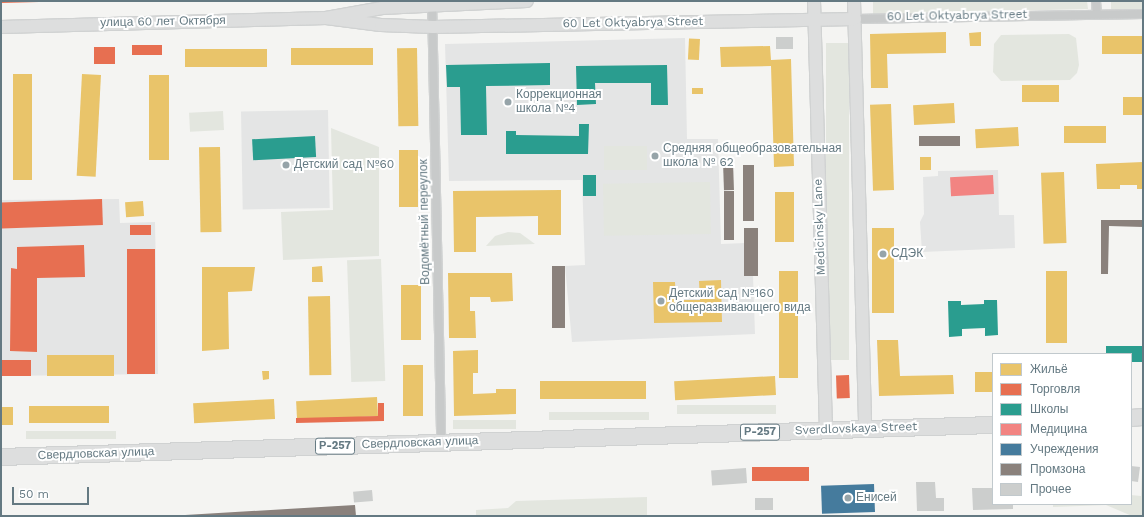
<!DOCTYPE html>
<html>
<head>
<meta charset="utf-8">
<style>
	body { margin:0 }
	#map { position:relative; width:1144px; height:517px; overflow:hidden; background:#f4f4f2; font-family:"Work Sans",sans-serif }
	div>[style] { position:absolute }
	.built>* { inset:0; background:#e4e5e5; transform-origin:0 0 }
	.green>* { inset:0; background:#e3e6df; transform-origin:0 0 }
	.homes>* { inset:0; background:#e9c46a; transform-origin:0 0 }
	.shops>* { inset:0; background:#e76f51; transform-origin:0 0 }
	.schools>* { inset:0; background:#2a9d8f; transform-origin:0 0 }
	.health>* { inset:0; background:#f28482; transform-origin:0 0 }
	.public>* { inset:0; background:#457b9d; transform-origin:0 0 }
	.industry>* { inset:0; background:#8a817c; transform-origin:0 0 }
	.building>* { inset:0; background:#cccecd; transform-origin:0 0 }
	.roads { filter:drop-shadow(1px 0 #d0d2d2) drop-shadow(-1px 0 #d0d2d2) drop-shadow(0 1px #d0d2d2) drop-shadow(0 -1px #d0d2d2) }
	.street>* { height:8px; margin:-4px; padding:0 4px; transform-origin:4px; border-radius:4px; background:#c8caca }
	.secondary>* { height:12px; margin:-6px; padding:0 6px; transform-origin:6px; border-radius:6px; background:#dddede }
	.highway>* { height:16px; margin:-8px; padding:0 8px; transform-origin:8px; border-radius:8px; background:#dddede }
	.dots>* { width:11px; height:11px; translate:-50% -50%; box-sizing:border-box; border:2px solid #fff; border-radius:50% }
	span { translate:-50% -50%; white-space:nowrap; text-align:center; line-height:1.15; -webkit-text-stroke:4px #fff; paint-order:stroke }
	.shield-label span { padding:1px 3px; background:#fff; border:1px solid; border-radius:3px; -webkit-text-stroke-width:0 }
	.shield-label { font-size:11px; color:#647982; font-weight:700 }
	.street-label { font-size:12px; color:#647982 }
	.poi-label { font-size:12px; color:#647982 }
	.left { translate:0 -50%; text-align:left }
	.frame { position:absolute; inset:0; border:2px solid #647982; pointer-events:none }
	.legend { position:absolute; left:992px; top:353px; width:140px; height:152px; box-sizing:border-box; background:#fff; border:1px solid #c1c9cd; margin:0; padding:5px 7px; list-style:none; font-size:12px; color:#647982 }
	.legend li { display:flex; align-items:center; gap:8px; height:20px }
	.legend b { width:20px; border:1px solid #c1c9cd }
	.scale { position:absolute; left:12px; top:487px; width:77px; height:18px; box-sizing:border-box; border:2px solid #647982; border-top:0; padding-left:5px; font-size:12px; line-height:14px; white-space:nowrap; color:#647982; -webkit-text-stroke:3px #fff; paint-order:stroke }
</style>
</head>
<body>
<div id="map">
	<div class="built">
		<i style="clip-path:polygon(685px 38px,687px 139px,718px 139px,721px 244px,745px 243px,746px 276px,753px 275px,755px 334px,572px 342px,565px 266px,585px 265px,582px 180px,449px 181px,445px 44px)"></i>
		<i style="left:328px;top:110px;width:98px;height:87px;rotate:89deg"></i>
		<i style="clip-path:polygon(998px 170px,999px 215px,1014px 215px,1015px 248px,922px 252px,920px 222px,924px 214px,923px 177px,938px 176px,938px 171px)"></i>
		<i style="clip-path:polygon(119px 199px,120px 223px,155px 222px,158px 374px,2px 376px,1px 200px)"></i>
	</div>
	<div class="green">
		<i style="clip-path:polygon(873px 1px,1087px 1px,1088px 9px,873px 14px)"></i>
		<i style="left:1111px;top:1px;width:32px;height:9px"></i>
		<i style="clip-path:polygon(1069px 34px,1076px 38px,1079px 65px,1077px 73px,1070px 80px,1001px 81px,993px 72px,994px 44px,1001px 35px)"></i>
		<i style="left:826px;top:43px;width:23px;height:317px"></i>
		<i style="left:223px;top:111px;width:19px;height:34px;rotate:87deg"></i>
		<i style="clip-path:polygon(331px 128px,379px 147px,379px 256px,283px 260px,281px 212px,333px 210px)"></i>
		<i style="left:647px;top:146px;width:24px;height:43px;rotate:90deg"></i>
		<i style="left:710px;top:182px;width:52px;height:107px;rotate:89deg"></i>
		<i style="clip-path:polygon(508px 232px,520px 233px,535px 244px,486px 246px,495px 236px)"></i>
		<i style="left:381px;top:259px;width:122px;height:34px;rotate:88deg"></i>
		<i style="left:776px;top:405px;width:9px;height:99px;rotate:90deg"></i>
		<i style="left:649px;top:412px;width:8px;height:100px;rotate:90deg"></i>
		<i style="left:516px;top:420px;width:9px;height:63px;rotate:90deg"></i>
		<i style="left:116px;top:431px;width:8px;height:90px;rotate:90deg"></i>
		<i style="clip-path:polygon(1143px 446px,1143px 516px,1132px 516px,1106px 505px,1053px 507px,1053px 504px,1131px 504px,1131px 495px,1141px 496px)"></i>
		<i style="clip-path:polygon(647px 497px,647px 516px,476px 516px,476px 510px,508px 508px,516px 501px)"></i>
	</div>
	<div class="homes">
		<i style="clip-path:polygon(946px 32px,946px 53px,887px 54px,888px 88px,871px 88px,870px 34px)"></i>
		<i style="clip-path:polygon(981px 32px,981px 46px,970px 46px,969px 33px)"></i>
		<i style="left:1143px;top:36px;width:18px;height:41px;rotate:90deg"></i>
		<i style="left:700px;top:39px;width:21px;height:11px;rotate:93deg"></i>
		<i style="clip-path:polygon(770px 46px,771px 60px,791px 59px,794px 166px,774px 167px,771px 66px,721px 67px,720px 47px)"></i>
		<i style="left:373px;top:48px;width:17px;height:82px;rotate:90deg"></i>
		<i style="left:417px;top:48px;width:78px;height:20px;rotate:89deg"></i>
		<i style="left:267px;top:49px;width:18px;height:82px;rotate:90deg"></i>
		<i style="left:13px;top:74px;width:19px;height:106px"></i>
		<i style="left:82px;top:74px;width:19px;height:102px;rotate:3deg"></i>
		<i style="left:149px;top:75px;width:20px;height:85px"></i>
		<i style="left:1059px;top:85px;width:17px;height:37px;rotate:90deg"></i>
		<i style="left:692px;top:88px;width:11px;height:6px"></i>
		<i style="left:1123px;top:97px;width:20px;height:18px"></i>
		<i style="left:954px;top:103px;width:20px;height:41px;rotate:87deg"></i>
		<i style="left:891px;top:104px;width:86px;height:21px;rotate:88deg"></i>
		<i style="left:1064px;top:126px;width:42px;height:17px"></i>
		<i style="left:1018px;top:127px;width:19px;height:43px;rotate:87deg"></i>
		<i style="left:220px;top:147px;width:85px;height:21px;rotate:89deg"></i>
		<i style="left:399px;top:150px;width:19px;height:57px"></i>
		<i style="left:920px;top:157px;width:11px;height:13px"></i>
		<i style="clip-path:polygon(1143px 162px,1143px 189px,1137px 189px,1137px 185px,1120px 185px,1120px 189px,1097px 189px,1096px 164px)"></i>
		<i style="left:1064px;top:172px;width:71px;height:23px;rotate:88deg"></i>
		<i style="clip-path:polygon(561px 190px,561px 235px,538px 235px,538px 216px,476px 217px,476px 252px,454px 252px,453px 191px)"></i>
		<i style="left:775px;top:192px;width:19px;height:50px"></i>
		<i style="left:143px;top:201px;width:15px;height:18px;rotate:86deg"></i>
		<i style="left:872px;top:228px;width:22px;height:85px"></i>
		<i style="clip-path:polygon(322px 266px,323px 282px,312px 282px,312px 267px)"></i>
		<i style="clip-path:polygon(202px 267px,255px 267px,252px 291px,228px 292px,229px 349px,202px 351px)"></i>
		<i style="left:779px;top:271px;width:19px;height:107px"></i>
		<i style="left:1046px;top:271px;width:21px;height:72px"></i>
		<i style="clip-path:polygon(448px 273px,512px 273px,513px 301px,491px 302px,490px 297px,470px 297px,470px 311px,475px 311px,476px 338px,449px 338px)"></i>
		<i style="clip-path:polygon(721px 280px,722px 322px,654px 323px,653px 282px,675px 282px,676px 300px,700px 300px,699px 281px)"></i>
		<i style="left:401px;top:285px;width:20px;height:55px"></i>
		<i style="left:330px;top:296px;width:79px;height:22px;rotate:89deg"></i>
		<i style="clip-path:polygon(877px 340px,898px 340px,900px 376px,953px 375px,954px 394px,879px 396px)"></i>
		<i style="clip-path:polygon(478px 350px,478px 373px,473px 373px,473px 394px,496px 393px,496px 389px,516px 389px,516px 414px,454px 416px,453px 351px)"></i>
		<i style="left:47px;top:355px;width:67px;height:21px"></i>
		<i style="left:403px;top:365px;width:20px;height:51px"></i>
		<i style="clip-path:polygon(262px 371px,269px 371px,269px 379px,263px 380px)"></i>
		<i style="left:975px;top:372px;width:18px;height:20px"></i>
		<i style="left:775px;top:376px;width:19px;height:101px;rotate:87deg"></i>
		<i style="left:646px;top:381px;width:18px;height:106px;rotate:90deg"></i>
		<i style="left:377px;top:397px;width:19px;height:81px;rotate:87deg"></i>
		<i style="left:274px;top:399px;width:20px;height:81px;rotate:87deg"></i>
		<i style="left:109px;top:406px;width:17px;height:80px;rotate:90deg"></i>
		<i style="left:1px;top:407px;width:12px;height:18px"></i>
	</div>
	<div class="shops">
		<i style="clip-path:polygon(1px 1px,39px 1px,39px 2px,1px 3px)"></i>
		<i style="left:162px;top:45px;width:10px;height:30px;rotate:90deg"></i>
		<i style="left:94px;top:47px;width:21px;height:17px"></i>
		<i style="left:102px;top:199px;width:26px;height:101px;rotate:88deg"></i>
		<i style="left:151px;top:225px;width:10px;height:21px;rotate:90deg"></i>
		<i style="clip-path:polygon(84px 245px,85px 277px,37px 278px,37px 352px,10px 351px,11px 268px,17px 269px,17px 247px)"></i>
		<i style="left:127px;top:249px;width:28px;height:125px"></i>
		<i style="left:2px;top:360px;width:29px;height:16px"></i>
		<i style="left:849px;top:375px;width:23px;height:13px;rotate:88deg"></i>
		<i style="clip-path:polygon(378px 403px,384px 403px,384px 421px,296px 423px,296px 418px,378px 416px)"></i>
		<i style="left:809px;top:467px;width:14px;height:57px;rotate:90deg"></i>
	</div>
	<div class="schools">
		<i style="clip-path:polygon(550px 63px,550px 85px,486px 86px,487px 135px,461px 135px,460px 87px,447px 87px,446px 65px)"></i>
		<i style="clip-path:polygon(667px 65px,668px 105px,651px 105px,651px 83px,595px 83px,596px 104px,577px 105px,576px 66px)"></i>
		<i style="clip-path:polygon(579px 124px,589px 124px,588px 154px,506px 154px,506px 131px,516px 131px,516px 135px,579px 136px)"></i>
		<i style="left:315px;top:136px;width:21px;height:63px;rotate:87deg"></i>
		<i style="left:583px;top:175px;width:13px;height:21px"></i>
		<i style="clip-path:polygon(984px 300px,997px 300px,998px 335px,985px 336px,985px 328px,962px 329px,962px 336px,949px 337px,948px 301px,961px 301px,961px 305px,984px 304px)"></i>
		<i style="clip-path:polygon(1106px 346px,1143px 346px,1143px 362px,1131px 362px,1131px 354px,1106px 354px)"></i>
	</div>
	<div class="health">
		<i style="left:993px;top:175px;width:19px;height:43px;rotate:87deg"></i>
	</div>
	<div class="public">
		<i style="left:874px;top:484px;width:28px;height:53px;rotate:88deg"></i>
	</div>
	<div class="industry">
		<i style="left:960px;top:136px;width:10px;height:41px;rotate:90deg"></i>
		<i style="left:733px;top:162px;width:28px;height:10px;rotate:88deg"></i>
		<i style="left:743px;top:165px;width:11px;height:56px"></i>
		<i style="left:724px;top:191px;width:10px;height:49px"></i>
		<i style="clip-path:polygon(1101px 220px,1143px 220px,1143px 227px,1109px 226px,1108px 274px,1101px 274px)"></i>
		<i style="left:744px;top:228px;width:14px;height:48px"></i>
		<i style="left:552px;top:266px;width:13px;height:62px"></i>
		<i style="clip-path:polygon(355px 505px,356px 516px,185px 516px,185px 515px)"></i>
	</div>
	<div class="building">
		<i style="left:776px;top:37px;width:17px;height:12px"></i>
		<i style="clip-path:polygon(1131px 466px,1140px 467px,1138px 482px,1131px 481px)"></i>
		<i style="left:746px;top:468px;width:15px;height:35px;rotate:86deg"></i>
		<i style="clip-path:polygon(916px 482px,935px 482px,936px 498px,944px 498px,944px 511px,917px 511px)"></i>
		<i style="clip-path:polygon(972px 488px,993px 488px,993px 504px,1013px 504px,1013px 509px,973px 510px)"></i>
		<i style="left:372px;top:490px;width:11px;height:19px;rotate:85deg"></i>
		<i style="left:755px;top:498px;width:18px;height:12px"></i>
	</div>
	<div class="roads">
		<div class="street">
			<i style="left:432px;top:1px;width:441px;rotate:88.8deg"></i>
			<i style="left:1096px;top:1px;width:13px;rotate:86deg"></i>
			<i style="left:855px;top:19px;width:288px;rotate:-1deg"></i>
		</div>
		<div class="secondary">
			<i style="left:814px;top:1px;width:428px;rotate:88.4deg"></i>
			<i style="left:854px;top:1px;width:428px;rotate:88.5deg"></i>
			<i style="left:326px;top:18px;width:55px;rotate:7.3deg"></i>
			<i style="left:381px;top:25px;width:52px;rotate:2.2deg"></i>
			<i style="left:433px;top:27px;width:422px;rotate:-1.1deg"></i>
			<i style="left:1px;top:27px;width:325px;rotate:-1.6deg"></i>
			<i style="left:326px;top:18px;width:57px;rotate:-10.1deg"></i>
			<i style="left:382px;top:8px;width:145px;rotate:-2.8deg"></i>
		</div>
		<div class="highway">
			<i style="left:1131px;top:418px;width:12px;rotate:-5deg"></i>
			<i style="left:1px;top:457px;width:993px;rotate:-1.85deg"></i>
		</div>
	</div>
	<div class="dots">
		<i style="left:508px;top:102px;background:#96a4a9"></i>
		<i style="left:655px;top:156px;background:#96a4a9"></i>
		<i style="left:286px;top:165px;background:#96a4a9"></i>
		<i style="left:883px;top:254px;background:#96a4a9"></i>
		<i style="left:661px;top:301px;background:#96a4a9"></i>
		<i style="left:848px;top:498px;background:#96a4a9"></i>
	</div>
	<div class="shield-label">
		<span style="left:760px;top:432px">Р-257</span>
		<span style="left:335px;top:446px">Р-257</span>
	</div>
	<div class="street-label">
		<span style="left:957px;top:16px;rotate:-1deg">60 Let Oktyabrya Street</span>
		<span style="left:163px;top:22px;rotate:-1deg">улица 60 лет Октября</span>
		<span style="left:633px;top:23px;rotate:-1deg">60 Let Oktyabrya Street</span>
		<span style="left:425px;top:222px;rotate:-91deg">Водомётный переулок</span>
		<span style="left:820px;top:227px;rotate:-92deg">Medicinsky Lane</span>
		<span style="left:856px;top:429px;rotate:-2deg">Sverdlovskaya Street</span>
		<span style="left:420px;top:443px;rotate:-2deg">Свердловская улица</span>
		<span style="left:96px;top:454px;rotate:-2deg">Свердловская улица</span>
	</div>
	<div class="poi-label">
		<span class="left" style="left:516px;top:102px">Коррекционная<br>школа №4</span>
		<span class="left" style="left:663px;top:156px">Средняя общеобразовательная<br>школа № 62</span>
		<span class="left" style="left:294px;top:165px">Детский сад №60</span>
		<span class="left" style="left:891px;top:254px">СДЭК</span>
		<span class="left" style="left:669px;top:301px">Детский сад №160<br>общеразвивающего вида</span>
		<span class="left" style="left:856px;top:498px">Енисей</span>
	</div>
	<div class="frame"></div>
	<ul class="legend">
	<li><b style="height:11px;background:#e9c46a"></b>Жильё</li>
	<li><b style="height:11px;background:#e76f51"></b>Торговля</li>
	<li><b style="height:11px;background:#2a9d8f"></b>Школы</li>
	<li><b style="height:11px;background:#f28482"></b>Медицина</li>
	<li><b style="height:11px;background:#457b9d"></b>Учреждения</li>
	<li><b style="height:11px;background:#8a817c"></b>Промзона</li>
	<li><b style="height:11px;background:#cccecd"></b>Прочее</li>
	</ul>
	<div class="scale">50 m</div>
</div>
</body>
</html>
